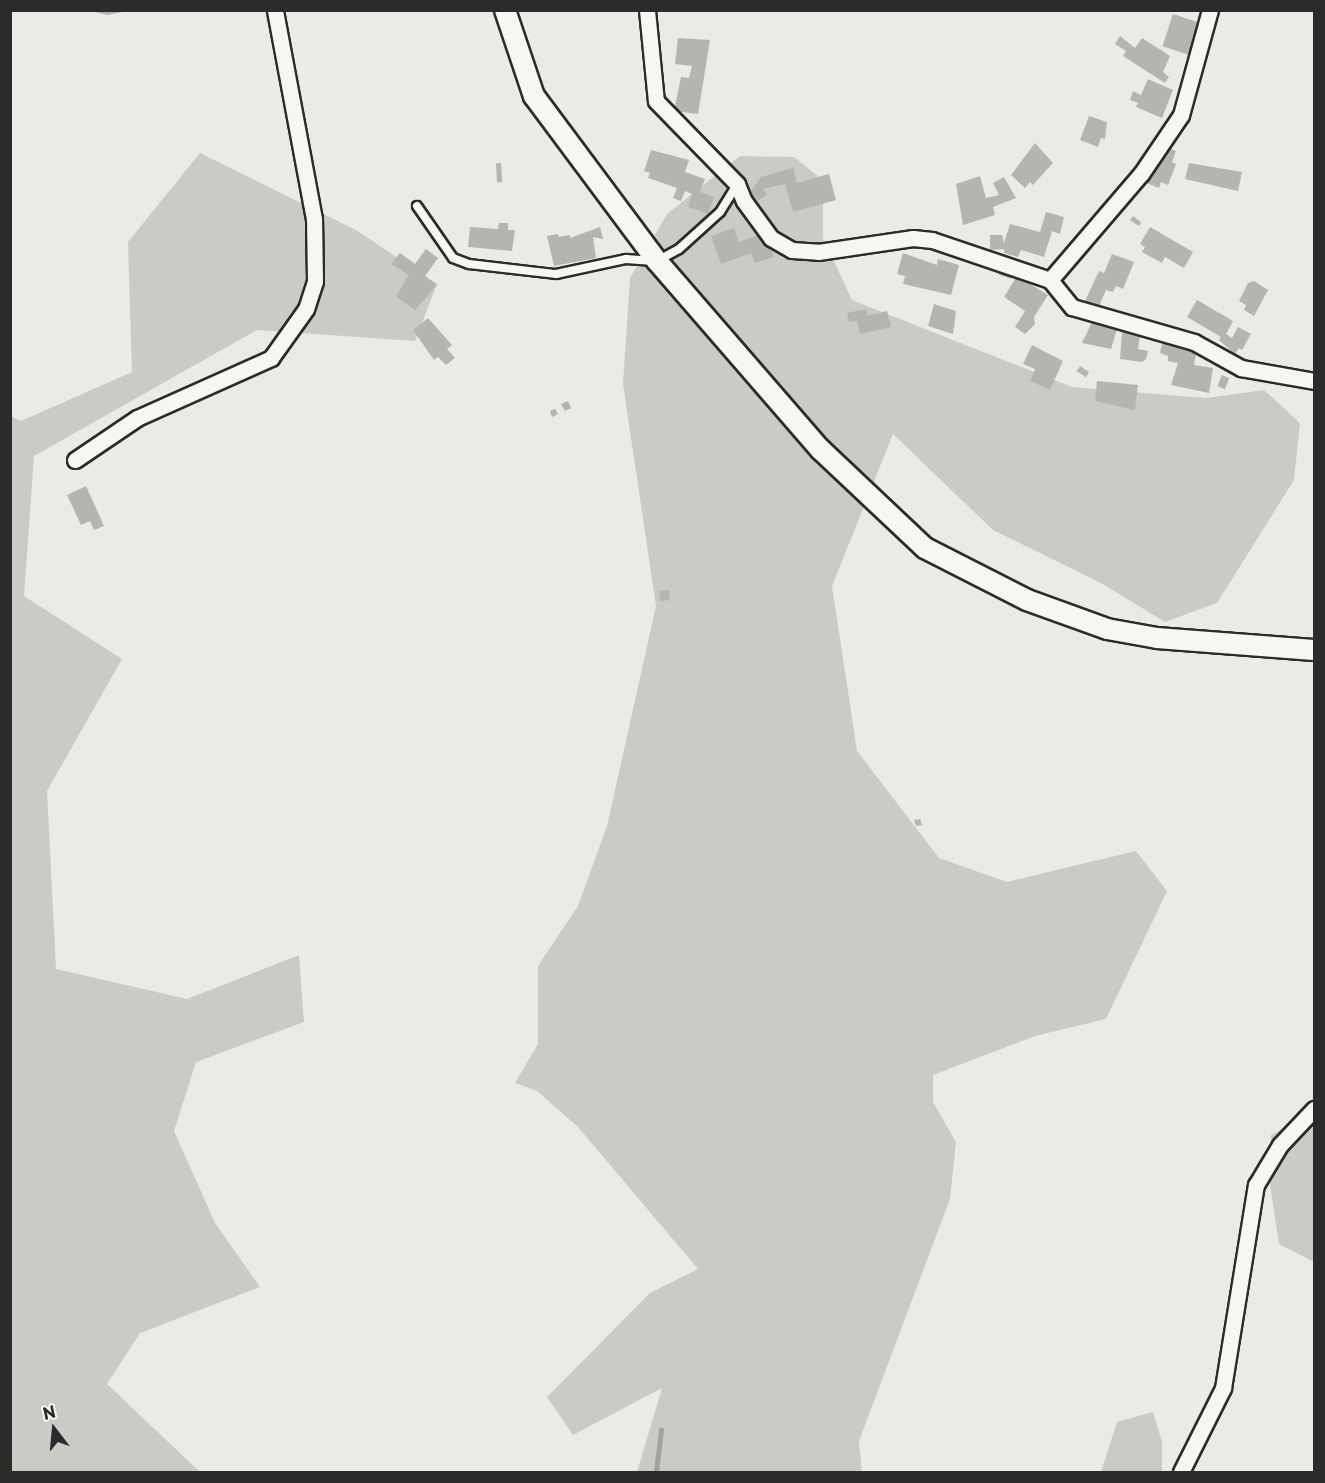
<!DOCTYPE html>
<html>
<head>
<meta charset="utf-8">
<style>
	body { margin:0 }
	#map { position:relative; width:1325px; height:1483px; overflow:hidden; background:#eaeae6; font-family:"Playpen Sans",sans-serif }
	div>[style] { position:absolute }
	.green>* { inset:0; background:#cacac7 }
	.stream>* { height:4.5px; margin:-2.25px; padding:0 2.25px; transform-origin:2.25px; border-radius:2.25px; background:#a1a19e }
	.building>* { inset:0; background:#b4b4b1; transform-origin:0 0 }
	.roads { filter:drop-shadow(2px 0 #2b2b2b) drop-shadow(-2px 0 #2b2b2b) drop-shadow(0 2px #2b2b2b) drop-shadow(0 -2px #2b2b2b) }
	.service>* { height:8px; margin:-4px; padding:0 4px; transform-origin:4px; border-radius:4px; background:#f6f6f2 }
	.minor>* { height:15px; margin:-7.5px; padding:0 7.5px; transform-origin:7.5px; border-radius:7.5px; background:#f6f6f2 }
	.tertiary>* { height:20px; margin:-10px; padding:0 10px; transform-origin:10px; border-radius:10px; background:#f6f6f2 }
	span { translate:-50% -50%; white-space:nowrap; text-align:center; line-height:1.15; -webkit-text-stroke:4.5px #f6f6f2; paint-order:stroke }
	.frame { position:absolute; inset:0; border:12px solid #2b2b2b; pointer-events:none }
	.north { position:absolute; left:24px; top:1399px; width:60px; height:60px; -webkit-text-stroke:4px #f6f6f2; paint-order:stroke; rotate:344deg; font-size:16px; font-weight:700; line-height:24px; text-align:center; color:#2b2b2b }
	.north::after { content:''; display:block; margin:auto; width:21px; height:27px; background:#2b2b2b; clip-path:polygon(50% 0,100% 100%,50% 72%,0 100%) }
</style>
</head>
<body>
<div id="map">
	<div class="green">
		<i style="clip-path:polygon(200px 153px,356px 230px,437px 284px,415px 341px,257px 330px,34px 456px,24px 596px,122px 659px,47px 791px,56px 969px,187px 999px,299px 955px,304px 1022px,196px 1062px,174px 1131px,215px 1223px,260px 1287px,140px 1333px,107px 1384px,200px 1472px,11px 1472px,10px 416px,21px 421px,132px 372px,128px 242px)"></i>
		<i style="clip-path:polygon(740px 156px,794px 157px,823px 180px,823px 238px,852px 300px,1072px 387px,1206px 398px,1264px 390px,1300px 423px,1294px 480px,1217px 603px,1165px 622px,1101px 583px,993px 530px,893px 434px,832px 586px,857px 751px,939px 858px,1007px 882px,1136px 851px,1167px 891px,1106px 1019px,1035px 1036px,933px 1075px,933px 1102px,956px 1142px,950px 1199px,859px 1441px,862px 1472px,637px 1472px,662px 1388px,573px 1435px,547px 1397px,650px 1293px,698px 1269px,578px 1127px,537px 1091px,515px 1083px,538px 1044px,538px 966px,578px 906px,607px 826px,656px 606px,623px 384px,630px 278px,667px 214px)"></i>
		<i style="clip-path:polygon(1314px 1113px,1314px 1262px,1279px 1244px,1269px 1178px,1271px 1135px)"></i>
		<i style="clip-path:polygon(1153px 1412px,1162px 1442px,1162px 1472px,1101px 1472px,1117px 1422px)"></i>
	</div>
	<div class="stream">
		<i style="left:656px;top:1472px;width:42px;rotate:-83.2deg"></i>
	</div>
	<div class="building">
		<i style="clip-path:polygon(87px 10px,128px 10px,128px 11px,107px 15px)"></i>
		<i style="left:1173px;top:14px;width:28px;height:34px;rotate:18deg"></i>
		<i style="clip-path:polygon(1120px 36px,1135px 48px,1142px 38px,1170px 56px,1163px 72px,1169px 77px,1165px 83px,1123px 56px,1126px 51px,1115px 44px)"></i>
		<i style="clip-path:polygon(678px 38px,710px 40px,698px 114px,674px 111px,681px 77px,689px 78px,692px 66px,675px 64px)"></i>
		<i style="clip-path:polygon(1148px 79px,1173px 90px,1162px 118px,1136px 107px,1138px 103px,1130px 100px,1133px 91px,1141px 95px)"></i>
		<i style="clip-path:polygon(1089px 116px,1107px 122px,1105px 139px,1101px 138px,1098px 147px,1080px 140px)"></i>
		<i style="clip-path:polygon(1035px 143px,1053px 163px,1033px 185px,1030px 182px,1025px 188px,1011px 175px)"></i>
		<i style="clip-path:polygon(1166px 147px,1176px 151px,1172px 162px,1176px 164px,1168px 185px,1161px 182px,1159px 188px,1146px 183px,1155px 158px,1162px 160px)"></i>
		<i style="clip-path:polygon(651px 150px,689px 160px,685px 172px,705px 179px,700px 192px,714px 197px,708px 214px,688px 207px,692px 194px,685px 191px,681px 201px,673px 198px,677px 188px,648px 178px,650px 173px,644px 171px)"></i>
		<i style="left:501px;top:163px;width:19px;height:5px;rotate:87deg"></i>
		<i style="clip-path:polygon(1189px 163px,1242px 172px,1238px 191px,1185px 179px)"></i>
		<i style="clip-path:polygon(793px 168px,797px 183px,829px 174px,836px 200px,793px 212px,785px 184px,763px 189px,767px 194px,758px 201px,750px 192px,761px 177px)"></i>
		<i style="clip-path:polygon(980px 176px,986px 198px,999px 195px,993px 183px,1004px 177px,1016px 198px,993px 207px,995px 215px,963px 225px,956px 184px)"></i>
		<i style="clip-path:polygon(1046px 212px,1064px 217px,1060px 234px,1052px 231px,1044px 257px,1021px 250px,1018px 257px,1004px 253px,1004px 249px,990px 250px,990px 235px,1002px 235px,1004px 243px,1010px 224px,1040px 232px)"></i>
		<i style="clip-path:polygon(1133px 216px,1141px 222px,1139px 226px,1130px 220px)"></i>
		<i style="clip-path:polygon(499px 223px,508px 223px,508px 230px,515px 230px,512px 251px,468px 247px,470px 227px,498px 229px)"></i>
		<i style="clip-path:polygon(600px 227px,603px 239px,593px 237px,596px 258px,554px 266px,547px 236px,558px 234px,559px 237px,570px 235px,570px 238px)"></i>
		<i style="clip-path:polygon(1150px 227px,1193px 252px,1184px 268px,1165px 257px,1162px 263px,1142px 252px,1145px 247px,1140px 244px)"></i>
		<i style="clip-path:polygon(734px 228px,739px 242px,762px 234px,774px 257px,755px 263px,751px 253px,721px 264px,711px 236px)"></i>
		<i style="clip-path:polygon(426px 249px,438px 258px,425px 276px,437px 285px,415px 310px,396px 296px,409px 275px,391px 264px,400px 253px,415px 264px)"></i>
		<i style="clip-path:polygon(903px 253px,937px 265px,938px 259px,959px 265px,951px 295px,903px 284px,905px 276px,897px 274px)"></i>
		<i style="clip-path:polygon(1112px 254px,1134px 262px,1123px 289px,1116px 286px,1113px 292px,1106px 290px,1099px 306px,1094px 306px,1085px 301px,1099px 271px,1104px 273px)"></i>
		<i style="left:1001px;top:268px;width:13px;height:7px;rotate:18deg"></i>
		<i style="clip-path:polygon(1017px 276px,1048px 295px,1034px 317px,1035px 324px,1025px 334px,1015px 327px,1025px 311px,1004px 297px)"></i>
		<i style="clip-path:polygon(1254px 281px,1268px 290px,1254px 316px,1244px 310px,1246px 305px,1239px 301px,1248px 283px)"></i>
		<i style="clip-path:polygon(1197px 300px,1233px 321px,1226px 334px,1232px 338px,1238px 327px,1251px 334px,1242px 350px,1239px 348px,1235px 354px,1219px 340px,1221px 337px,1187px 317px)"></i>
		<i style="clip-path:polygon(934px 304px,956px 311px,953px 334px,928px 326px)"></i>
		<i style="clip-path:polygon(866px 309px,868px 316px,887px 311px,891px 327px,860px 334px,857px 321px,849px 322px,847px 313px)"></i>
		<i style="clip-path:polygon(428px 318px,452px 345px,447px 349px,455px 358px,446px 365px,438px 357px,434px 360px,413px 330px)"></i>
		<i style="clip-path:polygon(1092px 322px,1117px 329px,1111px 349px,1082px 343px)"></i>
		<i style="clip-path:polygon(1122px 332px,1140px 336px,1138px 349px,1148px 351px,1146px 359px,1142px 362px,1120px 359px)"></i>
		<i style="clip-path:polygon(1162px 343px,1191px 350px,1196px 353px,1194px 365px,1213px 368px,1209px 393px,1171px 385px,1178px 363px,1168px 361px,1168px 356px,1160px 353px)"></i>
		<i style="clip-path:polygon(1032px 345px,1063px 361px,1050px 390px,1030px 381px,1035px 369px,1023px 364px)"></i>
		<i style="left:1080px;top:366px;width:11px;height:6px;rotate:34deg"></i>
		<i style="left:1222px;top:375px;width:8px;height:12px;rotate:23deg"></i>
		<i style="clip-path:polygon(1097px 381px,1138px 385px,1135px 410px,1095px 401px)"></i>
		<i style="clip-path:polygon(568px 401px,571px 408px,565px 411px,561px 404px)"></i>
		<i style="clip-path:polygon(555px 409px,558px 414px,552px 417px,550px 411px)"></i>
		<i style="clip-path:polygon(86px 486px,104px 526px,94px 530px,90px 521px,81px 525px,67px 495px)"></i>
		<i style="left:669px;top:590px;width:10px;height:10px;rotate:84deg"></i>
		<i style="clip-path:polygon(920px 819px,922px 825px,916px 826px,914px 820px)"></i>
	</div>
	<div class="roads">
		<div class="service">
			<i style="left:417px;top:206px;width:63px;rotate:55.3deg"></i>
			<i style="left:453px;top:258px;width:17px;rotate:21deg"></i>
			<i style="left:469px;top:264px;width:88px;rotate:6.6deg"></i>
			<i style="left:556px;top:274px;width:72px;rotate:-12.1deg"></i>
			<i style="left:626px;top:259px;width:31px;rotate:4deg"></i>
			<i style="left:657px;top:261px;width:25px;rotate:-29deg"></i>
			<i style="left:679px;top:249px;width:55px;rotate:-42.1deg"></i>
			<i style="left:720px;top:212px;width:31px;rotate:-58deg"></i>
		</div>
		<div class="minor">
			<i style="left:647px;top:10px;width:91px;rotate:84.4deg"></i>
			<i style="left:656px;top:101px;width:116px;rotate:45.7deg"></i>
			<i style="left:737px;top:184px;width:18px;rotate:68deg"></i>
			<i style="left:744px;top:201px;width:46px;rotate:53.9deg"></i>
			<i style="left:771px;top:238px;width:24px;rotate:30deg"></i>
			<i style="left:792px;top:250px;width:26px;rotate:4deg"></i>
			<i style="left:818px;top:252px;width:96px;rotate:-8.4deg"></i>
			<i style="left:913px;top:238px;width:19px;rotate:6deg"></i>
			<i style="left:932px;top:240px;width:125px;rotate:18.7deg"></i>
			<i style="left:1050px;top:280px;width:35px;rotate:51deg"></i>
			<i style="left:1072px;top:307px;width:127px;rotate:16deg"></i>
			<i style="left:1194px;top:342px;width:54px;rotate:29deg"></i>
			<i style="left:1241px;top:368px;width:74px;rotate:10.1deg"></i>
			<i style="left:1050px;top:280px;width:140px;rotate:-49.4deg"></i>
			<i style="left:1141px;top:174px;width:71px;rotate:-55.9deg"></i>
			<i style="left:1181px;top:115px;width:109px;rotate:-74.6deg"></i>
			<i style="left:75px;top:460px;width:75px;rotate:-34.1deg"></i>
			<i style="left:137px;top:418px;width:147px;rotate:-24.1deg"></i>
			<i style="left:271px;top:358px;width:60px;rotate:-54.5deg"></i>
			<i style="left:306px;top:309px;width:29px;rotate:-72deg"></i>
			<i style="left:315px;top:281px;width:62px;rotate:-90.9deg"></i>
			<i style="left:314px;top:219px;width:213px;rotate:-100.6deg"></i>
			<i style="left:1181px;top:1472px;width:94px;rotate:-63.4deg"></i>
			<i style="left:1223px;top:1388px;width:206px;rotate:-80.8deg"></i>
			<i style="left:1256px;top:1185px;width:47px;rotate:-59deg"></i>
			<i style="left:1280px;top:1145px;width:50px;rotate:-46.6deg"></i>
		</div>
		<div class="tertiary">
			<i style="left:505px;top:10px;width:91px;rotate:71.4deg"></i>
			<i style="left:534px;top:96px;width:206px;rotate:53.3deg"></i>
			<i style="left:657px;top:261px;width:250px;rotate:49.1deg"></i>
			<i style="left:821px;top:450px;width:143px;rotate:43.3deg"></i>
			<i style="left:925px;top:548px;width:114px;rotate:27deg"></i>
			<i style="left:1027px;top:600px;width:85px;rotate:19.9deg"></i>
			<i style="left:1107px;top:629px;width:51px;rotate:10.2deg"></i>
			<i style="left:1157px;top:638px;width:157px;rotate:4.4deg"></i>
		</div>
	</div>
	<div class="frame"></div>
	<div class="north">N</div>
</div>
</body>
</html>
